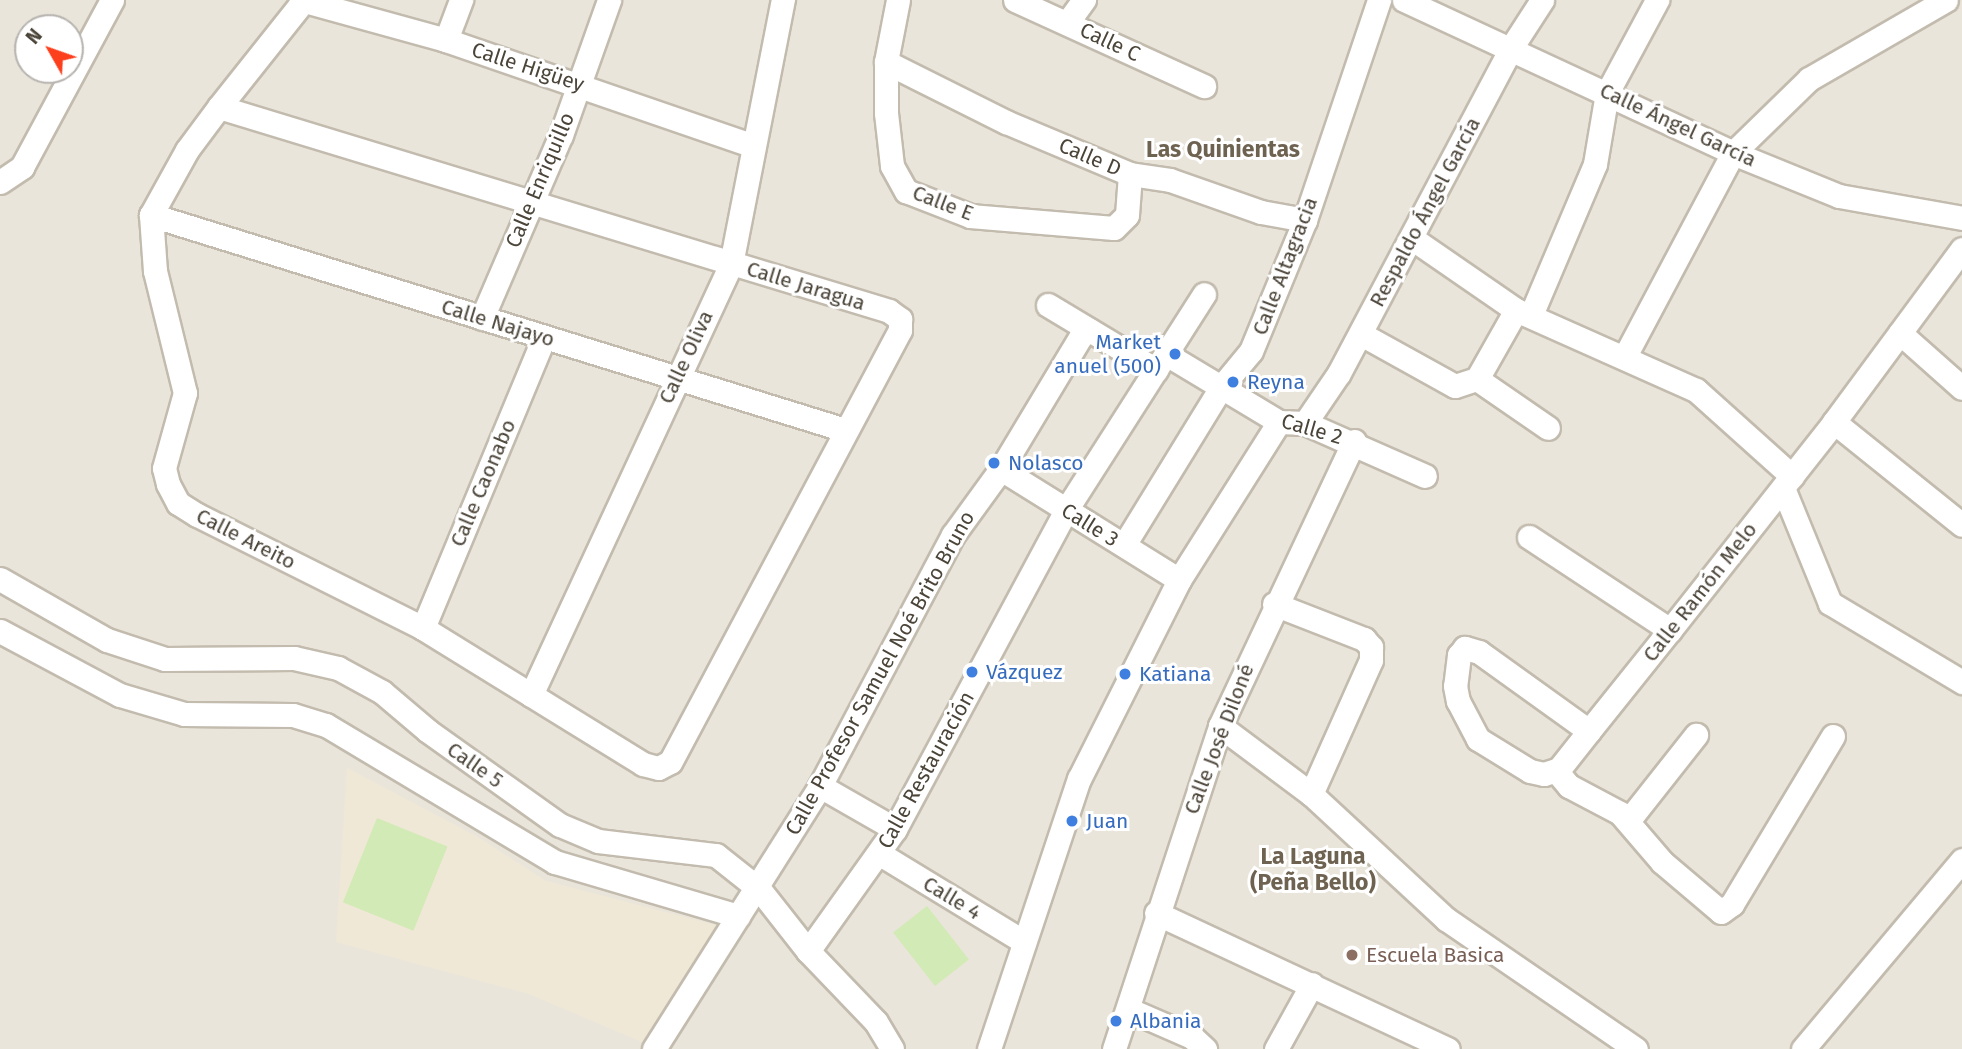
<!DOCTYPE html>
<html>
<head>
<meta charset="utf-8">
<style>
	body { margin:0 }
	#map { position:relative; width:1962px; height:1049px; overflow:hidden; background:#f6f3ec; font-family:"Fira Sans",sans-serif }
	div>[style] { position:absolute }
	.residential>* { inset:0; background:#eae5da }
	.education>* { inset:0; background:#efe8d6 }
	.green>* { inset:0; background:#d2eab5; transform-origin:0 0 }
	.roads { filter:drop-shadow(2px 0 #c2bbae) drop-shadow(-2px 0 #c2bbae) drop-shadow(0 2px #c2bbae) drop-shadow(0 -2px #c2bbae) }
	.minor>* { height:23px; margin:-11.5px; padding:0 11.5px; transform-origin:11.5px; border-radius:11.5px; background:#fff }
	.dots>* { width:19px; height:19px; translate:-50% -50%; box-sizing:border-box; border:4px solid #fff; border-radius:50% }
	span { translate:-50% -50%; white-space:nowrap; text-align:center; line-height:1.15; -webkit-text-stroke:6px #fff; paint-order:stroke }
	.street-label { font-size:21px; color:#4b4439 }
	.shop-label { font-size:21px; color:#366cbe }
	.right { translate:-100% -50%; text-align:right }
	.left { translate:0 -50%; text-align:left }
	.education-label { font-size:21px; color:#785e54 }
	.neighbourhood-label { font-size:23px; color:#6e6250; font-weight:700 }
	.north { position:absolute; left:14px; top:14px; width:70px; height:70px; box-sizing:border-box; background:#fff; border:2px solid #b7b4b0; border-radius:50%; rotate:310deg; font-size:19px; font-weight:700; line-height:28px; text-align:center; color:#4b4439 }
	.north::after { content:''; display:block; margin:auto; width:24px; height:32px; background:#fc3f1d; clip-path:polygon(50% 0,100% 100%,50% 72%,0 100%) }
</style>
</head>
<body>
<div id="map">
	<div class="residential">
		<i style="clip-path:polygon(evenodd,0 0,1962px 0,1962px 1049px,0 1049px,0 0,28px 28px,70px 28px,70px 70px,28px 70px,28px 28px)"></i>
	</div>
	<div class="education">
		<i style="clip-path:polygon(347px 768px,478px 837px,546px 881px,723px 927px,642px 1042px,529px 994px,336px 942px)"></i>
	</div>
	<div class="green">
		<i style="left:377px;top:818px;width:76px;height:91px;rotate:22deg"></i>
		<i style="left:927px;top:906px;width:68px;height:43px;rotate:52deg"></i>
	</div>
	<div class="roads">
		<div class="minor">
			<i style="left:301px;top:0;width:150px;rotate:15.4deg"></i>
			<i style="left:446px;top:40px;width:323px;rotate:19deg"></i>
			<i style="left:898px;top:0;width:63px;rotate:101deg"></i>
			<i style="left:886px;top:62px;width:51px;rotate:90deg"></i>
			<i style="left:886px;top:113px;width:53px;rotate:83.5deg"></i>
			<i style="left:892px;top:166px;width:29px;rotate:61deg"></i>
			<i style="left:906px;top:191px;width:69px;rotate:21.3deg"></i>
			<i style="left:970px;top:216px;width:144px;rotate:4.8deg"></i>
			<i style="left:1114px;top:228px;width:18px;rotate:-45deg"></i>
			<i style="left:1127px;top:215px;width:41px;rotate:-85.8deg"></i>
			<i style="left:1015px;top:0;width:208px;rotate:24.5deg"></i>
			<i style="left:1404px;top:0;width:363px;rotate:24.9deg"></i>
			<i style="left:1733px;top:153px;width:114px;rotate:22.1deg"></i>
			<i style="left:1839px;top:196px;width:125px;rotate:10.1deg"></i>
			<i style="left:1067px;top:23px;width:29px;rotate:-54deg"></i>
			<i style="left:446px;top:40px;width:43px;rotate:-69.4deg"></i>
			<i style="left:886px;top:62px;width:134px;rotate:26.6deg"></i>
			<i style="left:1006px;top:122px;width:134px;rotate:22.8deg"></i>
			<i style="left:1130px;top:174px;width:40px;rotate:8.5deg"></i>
			<i style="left:1170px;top:180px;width:96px;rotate:19.4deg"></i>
			<i style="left:1261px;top:212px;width:45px;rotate:10.3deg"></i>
			<i style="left:219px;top:107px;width:700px;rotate:16.93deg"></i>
			<i style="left:889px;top:311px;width:14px;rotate:36deg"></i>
			<i style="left:900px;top:319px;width:11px;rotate:90deg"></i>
			<i style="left:900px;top:330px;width:489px;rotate:118deg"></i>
			<i style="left:670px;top:762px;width:13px;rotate:153deg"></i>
			<i style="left:658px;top:768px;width:16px;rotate:-165deg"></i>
			<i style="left:643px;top:764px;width:259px;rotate:-148.3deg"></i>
			<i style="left:423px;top:628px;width:253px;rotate:-153.4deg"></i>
			<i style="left:197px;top:515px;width:22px;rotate:-148deg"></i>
			<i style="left:178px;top:503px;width:21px;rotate:-118deg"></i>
			<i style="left:168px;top:484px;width:16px;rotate:-104deg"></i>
			<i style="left:164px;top:468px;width:78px;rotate:-74.4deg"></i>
			<i style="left:185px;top:393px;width:126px;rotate:-103.8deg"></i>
			<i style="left:155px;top:271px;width:56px;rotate:-94.1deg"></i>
			<i style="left:151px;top:215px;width:74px;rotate:-61deg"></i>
			<i style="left:187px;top:150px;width:54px;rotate:-53.3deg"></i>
			<i style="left:219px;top:107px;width:137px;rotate:-51.5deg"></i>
			<i style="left:0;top:182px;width:27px;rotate:-34deg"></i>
			<i style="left:22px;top:167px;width:190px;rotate:-61.7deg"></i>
			<i style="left:151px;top:215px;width:727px;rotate:17.21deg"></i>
			<i style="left:1413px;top:239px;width:125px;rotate:34.6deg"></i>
			<i style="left:1516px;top:310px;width:197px;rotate:24deg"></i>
			<i style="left:1696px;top:390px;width:129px;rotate:41.9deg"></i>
			<i style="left:1048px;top:305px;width:126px;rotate:31deg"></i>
			<i style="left:1531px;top:315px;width:164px;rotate:-67deg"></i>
			<i style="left:1595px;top:164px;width:72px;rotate:-80.4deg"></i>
			<i style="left:1607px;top:93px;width:106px;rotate:-61.7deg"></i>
			<i style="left:482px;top:318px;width:199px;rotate:-66.7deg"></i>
			<i style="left:561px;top:135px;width:143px;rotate:-70.4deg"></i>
			<i style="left:1900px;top:333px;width:83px;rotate:41.6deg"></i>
			<i style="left:1361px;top:334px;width:107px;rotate:29deg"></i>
			<i style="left:1455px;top:386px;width:23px;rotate:-18deg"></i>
			<i style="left:1477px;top:379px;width:79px;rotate:-60.5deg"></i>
			<i style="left:1166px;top:354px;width:132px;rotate:31deg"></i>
			<i style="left:1279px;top:422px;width:26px;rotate:2deg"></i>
			<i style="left:1305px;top:423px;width:131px;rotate:23.8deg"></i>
			<i style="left:1625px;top:356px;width:230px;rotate:-62deg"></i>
			<i style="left:1733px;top:153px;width:106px;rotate:-44.2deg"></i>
			<i style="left:1809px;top:79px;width:158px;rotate:-30deg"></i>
			<i style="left:1477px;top:379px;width:86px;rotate:34.6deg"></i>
			<i style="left:1834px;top:422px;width:164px;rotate:38.8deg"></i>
			<i style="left:1305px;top:423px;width:60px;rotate:-55.8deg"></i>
			<i style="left:1339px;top:373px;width:368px;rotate:-62.1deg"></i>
			<i style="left:1511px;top:48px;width:57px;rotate:-57.1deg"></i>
			<i style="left:1001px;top:469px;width:210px;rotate:31.9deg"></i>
			<i style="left:1783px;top:488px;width:124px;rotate:67.8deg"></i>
			<i style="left:1830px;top:603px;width:154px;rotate:30.9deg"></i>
			<i style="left:1529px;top:537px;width:169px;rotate:33.4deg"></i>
			<i style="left:1124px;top:545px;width:187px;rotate:-58.4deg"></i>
			<i style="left:1222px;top:386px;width:45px;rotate:-50.4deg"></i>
			<i style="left:1251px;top:351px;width:142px;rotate:-67.6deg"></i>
			<i style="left:1305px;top:220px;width:232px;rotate:-71.4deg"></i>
			<i style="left:0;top:579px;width:123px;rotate:29.7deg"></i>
			<i style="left:107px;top:640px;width:61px;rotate:18.1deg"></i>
			<i style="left:165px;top:659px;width:129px;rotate:-0.4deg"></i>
			<i style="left:294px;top:658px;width:45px;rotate:12.8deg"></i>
			<i style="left:338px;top:668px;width:50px;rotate:28.6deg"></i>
			<i style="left:382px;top:692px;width:60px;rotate:40.3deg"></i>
			<i style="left:428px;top:731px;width:162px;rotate:35.5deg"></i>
			<i style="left:560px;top:825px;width:41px;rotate:22.8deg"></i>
			<i style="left:598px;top:841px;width:119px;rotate:6.8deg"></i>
			<i style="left:716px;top:855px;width:56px;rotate:38.5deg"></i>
			<i style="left:760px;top:890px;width:78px;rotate:51.8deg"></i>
			<i style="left:808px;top:951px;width:98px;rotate:46.2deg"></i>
			<i style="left:876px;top:1022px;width:31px;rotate:59deg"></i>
			<i style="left:1274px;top:604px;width:97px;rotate:21.3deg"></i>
			<i style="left:1364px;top:639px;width:11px;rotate:49deg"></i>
			<i style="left:1371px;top:647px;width:13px;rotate:90deg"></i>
			<i style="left:1371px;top:660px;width:147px;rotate:114.1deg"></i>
			<i style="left:423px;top:628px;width:315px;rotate:-67.4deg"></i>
			<i style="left:0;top:631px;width:136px;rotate:28.1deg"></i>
			<i style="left:120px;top:695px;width:67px;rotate:16.5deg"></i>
			<i style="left:184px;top:714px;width:109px;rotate:0.5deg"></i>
			<i style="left:293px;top:715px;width:34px;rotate:17deg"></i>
			<i style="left:326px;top:725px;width:267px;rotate:30.9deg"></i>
			<i style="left:555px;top:862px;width:191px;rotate:16.4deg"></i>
			<i style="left:531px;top:695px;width:475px;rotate:-65.1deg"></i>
			<i style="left:731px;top:264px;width:269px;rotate:-78.9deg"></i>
			<i style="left:1220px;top:726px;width:114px;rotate:36.8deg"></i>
			<i style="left:1311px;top:794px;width:184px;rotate:42.8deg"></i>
			<i style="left:1446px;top:919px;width:230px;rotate:34.4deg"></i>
			<i style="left:1589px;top:731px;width:135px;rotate:-144.3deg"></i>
			<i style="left:1479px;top:652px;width:15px;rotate:-164deg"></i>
			<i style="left:1465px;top:648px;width:9px;rotate:131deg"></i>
			<i style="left:1459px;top:655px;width:31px;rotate:97deg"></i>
			<i style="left:1455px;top:686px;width:15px;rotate:79deg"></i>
			<i style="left:1458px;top:701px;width:43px;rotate:62.2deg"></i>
			<i style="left:1478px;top:739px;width:61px;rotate:31.6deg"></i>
			<i style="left:1530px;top:771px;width:14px;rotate:12deg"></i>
			<i style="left:1544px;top:774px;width:16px;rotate:-18deg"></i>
			<i style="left:1559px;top:769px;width:48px;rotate:-51.7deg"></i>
			<i style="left:1589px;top:731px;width:129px;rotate:-51.3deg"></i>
			<i style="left:1670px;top:630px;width:265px;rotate:-51.7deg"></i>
			<i style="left:1834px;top:422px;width:215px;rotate:-53.5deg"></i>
			<i style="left:1559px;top:769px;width:4px;rotate:104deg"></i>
			<i style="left:1558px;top:773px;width:17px;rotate:50deg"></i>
			<i style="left:1569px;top:786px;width:58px;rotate:27.9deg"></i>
			<i style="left:1620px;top:813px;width:65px;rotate:49.4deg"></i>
			<i style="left:1662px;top:862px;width:77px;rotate:40.3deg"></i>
			<i style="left:1721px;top:912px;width:14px;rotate:-36deg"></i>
			<i style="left:1732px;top:904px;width:196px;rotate:-59deg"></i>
			<i style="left:820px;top:786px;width:86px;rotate:29.8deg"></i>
			<i style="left:1628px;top:821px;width:110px;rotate:-51.7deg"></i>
			<i style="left:880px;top:854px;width:169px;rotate:31.4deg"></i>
			<i style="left:1156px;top:913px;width:322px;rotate:25deg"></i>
			<i style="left:808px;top:951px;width:150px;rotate:-54.5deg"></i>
			<i style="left:895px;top:829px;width:362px;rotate:-61.8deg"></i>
			<i style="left:1066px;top:510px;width:256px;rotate:-57.4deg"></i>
			<i style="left:1130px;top:1010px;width:68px;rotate:23.5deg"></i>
			<i style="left:1192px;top:1037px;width:18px;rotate:43deg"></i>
			<i style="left:654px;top:1049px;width:311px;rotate:-57.7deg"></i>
			<i style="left:820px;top:786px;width:284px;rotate:-62.1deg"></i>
			<i style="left:953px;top:535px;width:82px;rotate:-54deg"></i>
			<i style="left:1001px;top:469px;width:155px;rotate:-59deg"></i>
			<i style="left:1081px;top:336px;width:10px;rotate:-37deg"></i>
			<i style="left:989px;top:1049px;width:285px;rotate:-71.6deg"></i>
			<i style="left:1079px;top:779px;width:223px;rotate:-63.3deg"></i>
			<i style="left:1179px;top:580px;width:187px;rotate:-57.7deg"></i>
			<i style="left:1114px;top:1049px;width:340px;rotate:-71.8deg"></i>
			<i style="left:1220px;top:726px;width:315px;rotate:-64.8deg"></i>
			<i style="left:1276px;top:1049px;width:74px;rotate:-61deg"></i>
			<i style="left:1803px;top:1049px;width:247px;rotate:-49.9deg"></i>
		</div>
	</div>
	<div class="dots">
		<i style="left:1175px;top:354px;background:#3f7fe0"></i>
		<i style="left:1233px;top:382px;background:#3f7fe0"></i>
		<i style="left:994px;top:463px;background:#3f7fe0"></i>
		<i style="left:972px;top:672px;background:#3f7fe0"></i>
		<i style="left:1125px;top:674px;background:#3f7fe0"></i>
		<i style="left:1072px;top:821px;background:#3f7fe0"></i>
		<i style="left:1352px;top:955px;background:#8d6e63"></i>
		<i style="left:1116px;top:1021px;background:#3f7fe0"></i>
	</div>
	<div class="street-label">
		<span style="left:1110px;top:42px;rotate:25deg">Calle C</span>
		<span style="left:528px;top:67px;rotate:18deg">Calle Higüey</span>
		<span style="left:1678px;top:125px;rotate:25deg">Calle Ángel García</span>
		<span style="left:1090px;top:157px;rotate:23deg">Calle D</span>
		<span style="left:540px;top:180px;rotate:-67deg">Calle Enriquillo</span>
		<span style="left:943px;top:203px;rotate:21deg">Calle E</span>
		<span style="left:1425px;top:212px;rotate:-62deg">Respaldo Ángel García</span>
		<span style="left:1285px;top:266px;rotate:-69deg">Calle Altagracia</span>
		<span style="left:806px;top:286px;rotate:17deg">Calle Jaragua</span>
		<span style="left:498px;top:323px;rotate:17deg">Calle Najayo</span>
		<span style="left:686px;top:357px;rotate:-65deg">Calle Oliva</span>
		<span style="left:1312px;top:429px;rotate:16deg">Calle 2</span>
		<span style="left:483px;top:483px;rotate:-67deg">Calle Caonabo</span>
		<span style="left:1090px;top:525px;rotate:32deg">Calle 3</span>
		<span style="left:246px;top:539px;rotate:27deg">Calle Areito</span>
		<span style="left:1700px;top:592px;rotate:-52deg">Calle Ramón Melo</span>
		<span style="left:880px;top:673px;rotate:-61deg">Calle Profesor Samuel Noé Brito Bruno</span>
		<span style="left:1219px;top:739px;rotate:-69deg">Calle José Diloné</span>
		<span style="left:475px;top:765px;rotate:35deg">Calle 5</span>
		<span style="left:926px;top:770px;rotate:-61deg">Calle Restauración</span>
		<span style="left:952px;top:898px;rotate:31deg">Calle 4</span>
	</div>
	<div class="shop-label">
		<span class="right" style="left:1161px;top:354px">Market<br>anuel (500)</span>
		<span class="left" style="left:1247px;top:382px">Reyna</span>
		<span class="left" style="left:1008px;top:463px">Nolasco</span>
		<span class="left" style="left:986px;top:672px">Vázquez</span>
		<span class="left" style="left:1139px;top:674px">Katiana</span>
		<span class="left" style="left:1086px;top:821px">Juan</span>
		<span class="left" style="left:1130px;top:1021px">Albania</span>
	</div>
	<div class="education-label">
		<span class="left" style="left:1366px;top:955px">Escuela Basica</span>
	</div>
	<div class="neighbourhood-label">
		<span style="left:1223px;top:149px">Las Quinientas</span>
		<span style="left:1313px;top:869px">La Laguna<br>(Peña Bello)</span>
	</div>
	<div class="north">N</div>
</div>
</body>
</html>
